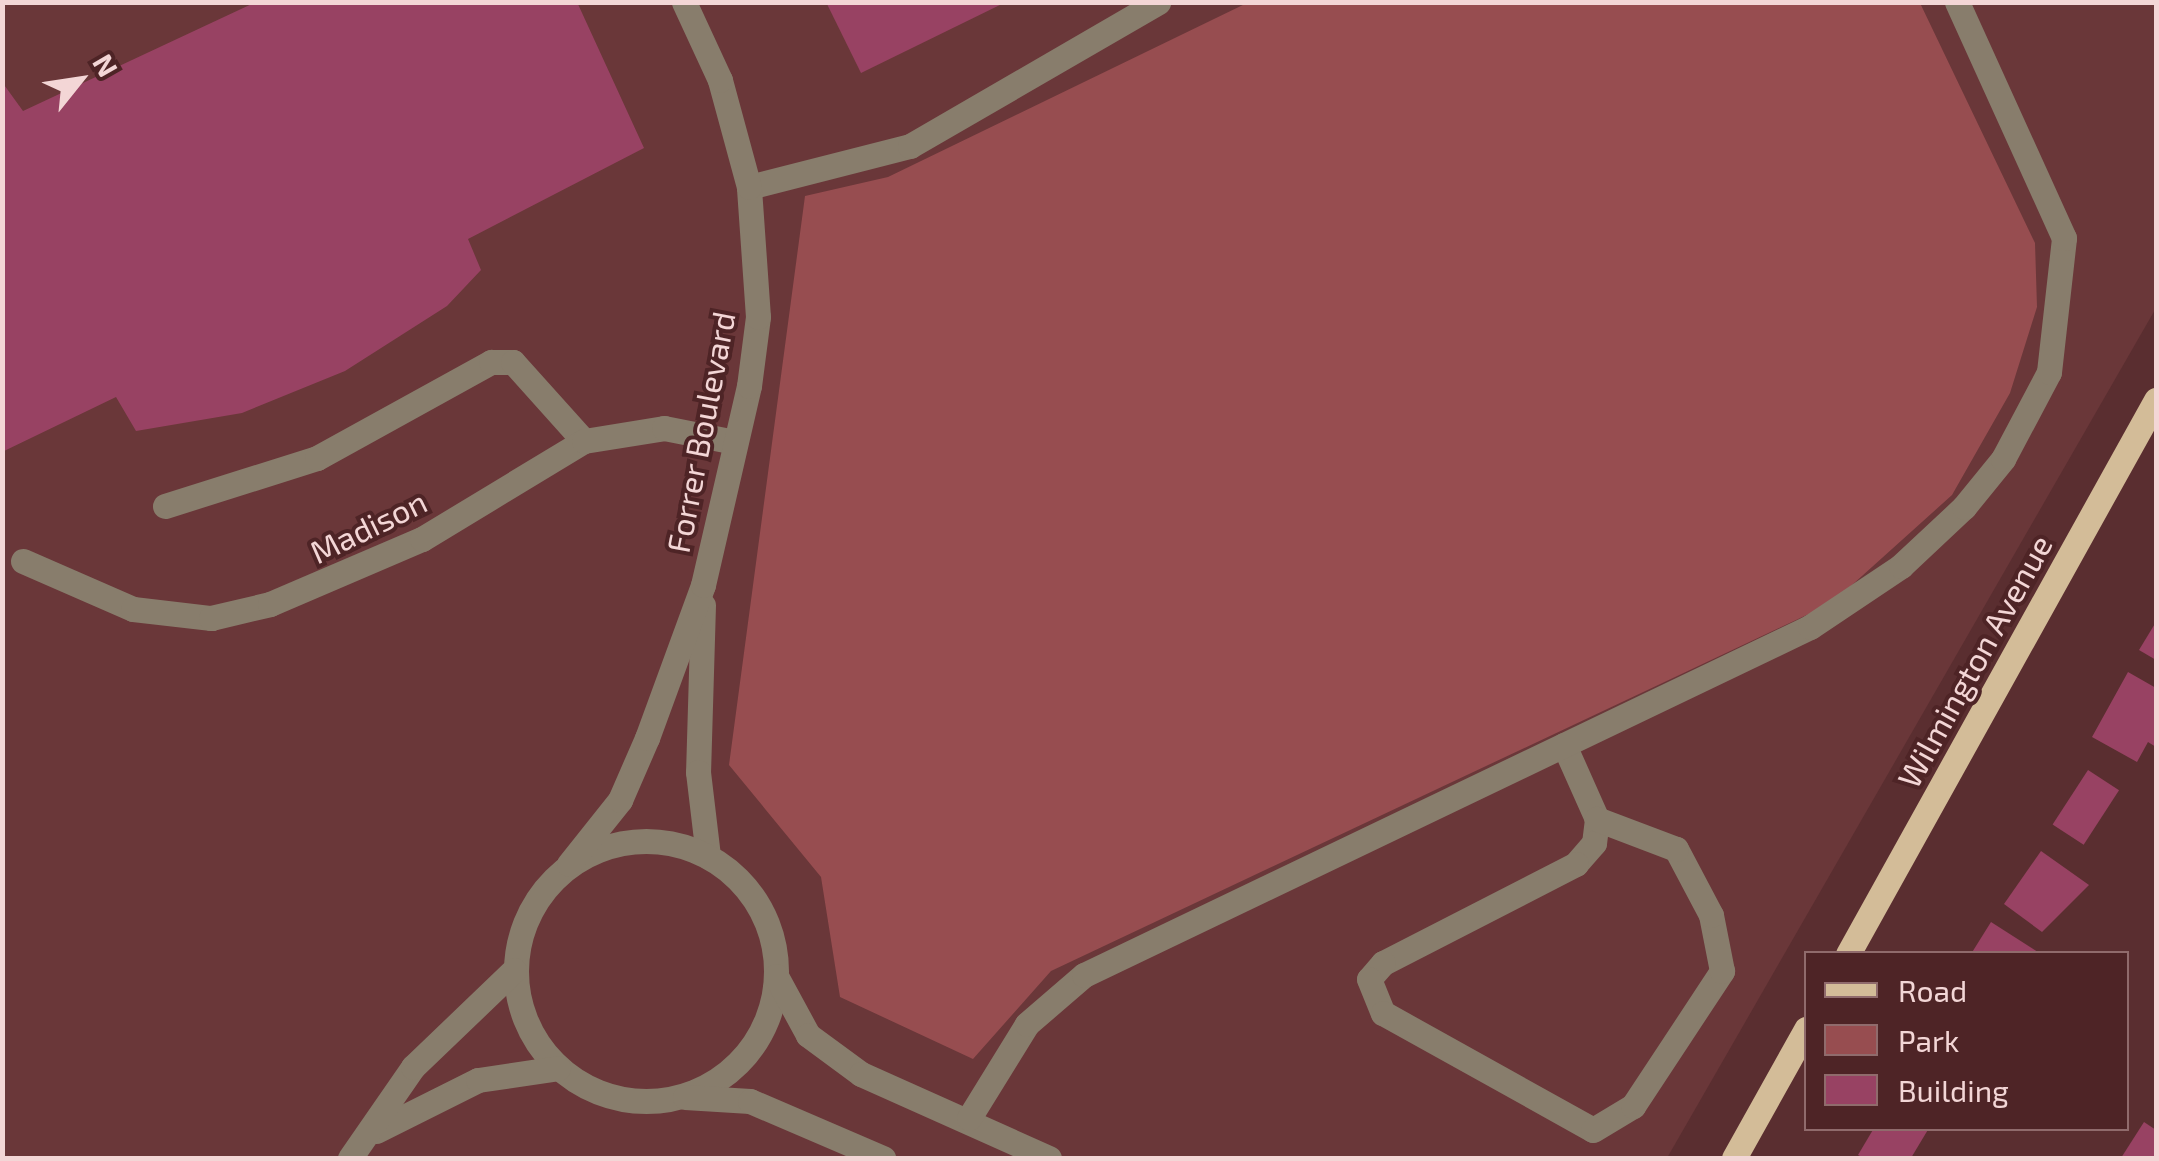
<!DOCTYPE html>
<html>
<head>
<meta charset="utf-8">
<style>
	body { margin:0 }
	#map { position:relative; width:2159px; height:1161px; overflow:hidden; background:#5a2e30; font-family:"Exo 2",sans-serif }
	div>[style] { position:absolute }
	.built>* { inset:0; background:#6a3739 }
	.green>* { inset:0; background:#974d50 }
	.building>* { inset:0; background:#984263; transform-origin:0 0 }
	.minor>* { height:25px; margin:-12.5px; padding:0 12.5px; transform-origin:12.5px; border-radius:12.5px; background:#887d6c }
	.minor>.ring { margin:-12.5px; padding:0; box-sizing:content-box; background:none; border:25px solid #887d6c; border-radius:50% }
	.major>* { height:25px; margin:-12.5px; padding:0 12.5px; transform-origin:12.5px; border-radius:12.5px; background:#d3bc98 }
	span { translate:-50% -50%; white-space:nowrap; text-align:center; line-height:1.15; -webkit-text-stroke:8px #4e2426; paint-order:stroke }
	.street-label { font-size:32px; color:#f3d6d6 }
	.frame { position:absolute; inset:0; border:5px solid #f3d6d6; pointer-events:none }
	.legend { position:absolute; left:1804px; top:951px; width:325px; height:180px; box-sizing:border-box; background:#4e2426; border:2px solid #906b6c; margin:0; padding:12px 18px; list-style:none; font-size:30px; color:#f3d6d6 }
	.legend li { display:flex; align-items:center; gap:20px; height:50px }
	.legend b { width:50px; border:2px solid #906b6c }
	.north { position:absolute; left:30px; top:30px; width:100px; height:100px; -webkit-text-stroke:8px #4e2426; paint-order:stroke; rotate:60deg; font-size:28px; font-weight:700; line-height:40px; text-align:center; color:#f3d6d6 }
	.north::after { content:''; display:block; margin:auto; width:35px; height:45px; background:#f3d6d6; clip-path:polygon(50% 0,100% 100%,50% 72%,0 100%) }
</style>
</head>
<body>
<div id="map">
	<div class="built">
		<i style="clip-path:polygon(2px 3px,2156px 3px,2156px 308px,1667px 1158px,3px 1158px)"></i>
	</div>
	<div class="green">
		<i style="clip-path:polygon(1247px 3px,1920px 3px,2035px 243px,2037px 307px,2010px 393px,1952px 495px,1832px 603px,1051px 971px,973px 1059px,840px 997px,821px 877px,729px 765px,805px 196px,888px 177px)"></i>
	</div>
	<div class="building">
		<i style="clip-path:polygon(256px 2px,577px 2px,644px 148px,468px 239px,481px 270px,447px 306px,345px 371px,242px 413px,136px 431px,116px 397px,2px 452px,2px 82px,23px 111px)"></i>
		<i style="clip-path:polygon(826px 2px,1006px 2px,861px 73px)"></i>
		<i style="clip-path:polygon(2156px 622px,2156px 660px,2139px 650px)"></i>
		<i style="clip-path:polygon(2128px 672px,2156px 688px,2156px 747px,2148px 742px,2137px 762px,2092px 737px)"></i>
		<i style="left:2088px;top:770px;width:37px;height:65px;rotate:33deg"></i>
		<i style="clip-path:polygon(2041px 851px,2089px 885px,2042px 932px,2004px 904px)"></i>
		<i style="clip-path:polygon(1991px 922px,2041px 954px,1971px 954px)"></i>
		<i style="clip-path:polygon(2144px 1122px,2156px 1130px,2156px 1158px,2121px 1158px)"></i>
		<i style="clip-path:polygon(1874px 1128px,1929px 1128px,1911px 1158px,1864px 1158px,1858px 1155px)"></i>
	</div>
	<div class="minor">
		<i style="left:749px;top:187px;width:166px;rotate:-14.3deg"></i>
		<i style="left:910px;top:146px;width:287px;rotate:-30.1deg"></i>
		<i style="left:165px;top:506px;width:159px;rotate:-17.5deg"></i>
		<i style="left:317px;top:458px;width:199px;rotate:-28.9deg"></i>
		<i style="left:491px;top:362px;width:22px"></i>
		<i style="left:513px;top:362px;width:106px;rotate:48.1deg"></i>
		<i style="left:23px;top:561px;width:120px;rotate:23.6deg"></i>
		<i style="left:133px;top:609px;width:79px;rotate:6.6deg"></i>
		<i style="left:211px;top:618px;width:61px;rotate:-13.3deg"></i>
		<i style="left:270px;top:604px;width:165px;rotate:-23.2deg"></i>
		<i style="left:422px;top:539px;width:189px;rotate:-31.2deg"></i>
		<i style="left:584px;top:441px;width:81px;rotate:-9.2deg"></i>
		<i style="left:664px;top:428px;width:67px;rotate:11.1deg"></i>
		<i style="left:703px;top:605px;width:167px;rotate:91.7deg"></i>
		<i style="left:698px;top:772px;width:85px;rotate:83.2deg"></i>
		<i style="left:1564px;top:745px;width:81px;rotate:66deg"></i>
		<i style="left:1597px;top:819px;width:24px;rotate:97deg"></i>
		<i style="left:1594px;top:843px;width:28px;rotate:131deg"></i>
		<i style="left:1576px;top:864px;width:217px;rotate:152.8deg"></i>
		<i style="left:1383px;top:963px;width:21px;rotate:131deg"></i>
		<i style="left:1369px;top:979px;width:37px;rotate:68deg"></i>
		<i style="left:1383px;top:1013px;width:240px;rotate:29.1deg"></i>
		<i style="left:1593px;top:1130px;width:47px;rotate:-31deg"></i>
		<i style="left:1633px;top:1106px;width:162px;rotate:-56.6deg"></i>
		<i style="left:1722px;top:971px;width:57px;rotate:-101.1deg"></i>
		<i style="left:1711px;top:915px;width:75px;rotate:-117.9deg"></i>
		<i style="left:1676px;top:849px;width:85px;rotate:-159.2deg"></i>
		<i class="ring" style="left:516px;top:841px;width:235px;height:235px"></i>
		<i style="left:569px;top:864px;width:82px;rotate:-51.4deg"></i>
		<i style="left:620px;top:800px;width:68px;rotate:-66.5deg"></i>
		<i style="left:647px;top:738px;width:163px;rotate:-69.9deg"></i>
		<i style="left:703px;top:585px;width:204px;rotate:-77deg"></i>
		<i style="left:749px;top:386px;width:70px;rotate:-82.6deg"></i>
		<i style="left:758px;top:317px;width:130px;rotate:-94deg"></i>
		<i style="left:749px;top:187px;width:111px;rotate:-105.2deg"></i>
		<i style="left:720px;top:80px;width:86px;rotate:-114.8deg"></i>
		<i style="left:776px;top:976px;width:67px;rotate:61.5deg"></i>
		<i style="left:808px;top:1035px;width:66px;rotate:36.3deg"></i>
		<i style="left:861px;top:1074px;width:206px;rotate:24.1deg"></i>
		<i style="left:685px;top:1097px;width:65px;rotate:3.5deg"></i>
		<i style="left:750px;top:1101px;width:145px;rotate:23.2deg"></i>
		<i style="left:969px;top:1118px;width:110px;rotate:-58.3deg"></i>
		<i style="left:1027px;top:1024px;width:75px;rotate:-40.7deg"></i>
		<i style="left:1084px;top:975px;width:805px;rotate:-25.61deg"></i>
		<i style="left:1810px;top:627px;width:110px;rotate:-33.8deg"></i>
		<i style="left:1901px;top:566px;width:86px;rotate:-43.1deg"></i>
		<i style="left:1964px;top:507px;width:62px;rotate:-50.9deg"></i>
		<i style="left:2003px;top:459px;width:98px;rotate:-62.1deg"></i>
		<i style="left:2049px;top:372px;width:135px;rotate:-83.6deg"></i>
		<i style="left:2064px;top:238px;width:259px;rotate:-114.4deg"></i>
		<i style="left:376px;top:1131px;width:114px;rotate:-26.6deg"></i>
		<i style="left:478px;top:1080px;width:81px;rotate:-8.5deg"></i>
		<i style="left:350px;top:1158px;width:111px;rotate:-55.3deg"></i>
		<i style="left:413px;top:1067px;width:140px;rotate:-43.8deg"></i>
	</div>
	<div class="major">
		<i style="left:1848px;top:954px;width:634px;rotate:-60.93deg"></i>
		<i style="left:1734px;top:1158px;width:148px;rotate:-60.8deg"></i>
	</div>
	<div class="street-label">
		<span style="left:700px;top:432px;rotate:-79deg">Forrer Boulevard</span>
		<span style="left:368px;top:526px;rotate:-26deg">Madison</span>
		<span style="left:1974px;top:661px;rotate:-61deg">Wilmington Avenue</span>
	</div>
	<div class="frame"></div>
	<ul class="legend">
	<li><b style="height:12px;background:#d3bc98"></b>Road</li>
	<li><b style="height:28px;background:#974d50"></b>Park</li>
	<li><b style="height:28px;background:#984263"></b>Building</li>
	</ul>
	<div class="north">N</div>
</div>
</body>
</html>
